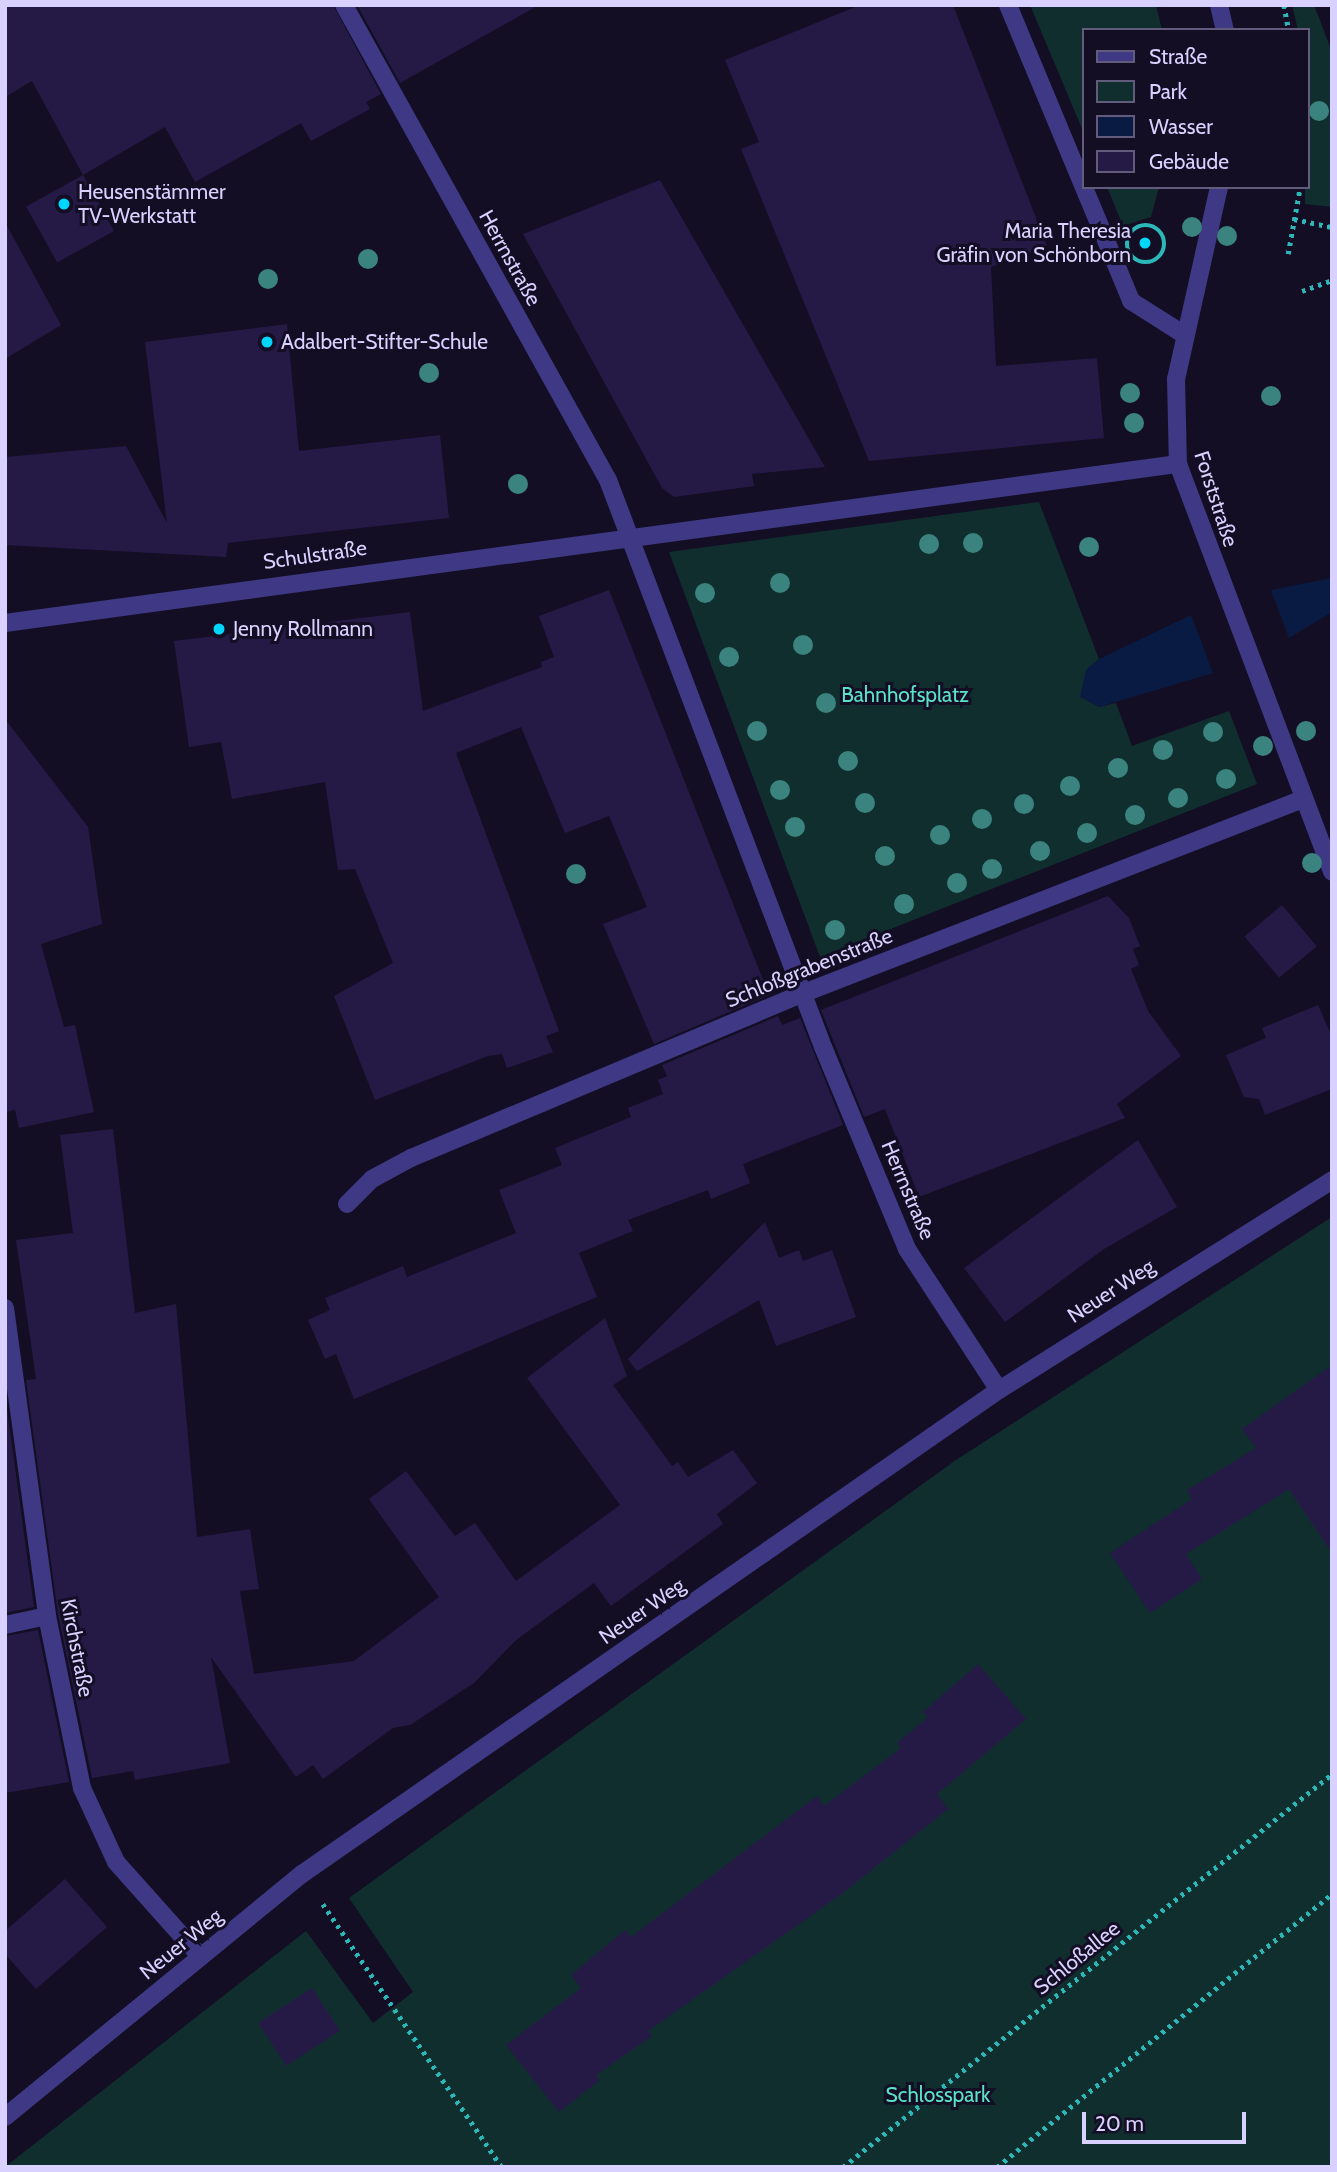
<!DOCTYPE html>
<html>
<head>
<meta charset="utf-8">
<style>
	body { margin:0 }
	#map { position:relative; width:1337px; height:2172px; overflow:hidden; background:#130e24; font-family:Cabin,sans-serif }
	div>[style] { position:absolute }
	.green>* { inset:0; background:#112e2f }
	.water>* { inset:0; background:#091b43 }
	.building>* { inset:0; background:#251a46; transform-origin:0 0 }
	.path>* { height:4.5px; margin-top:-2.25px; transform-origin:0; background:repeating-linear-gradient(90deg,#2cb8b8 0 3.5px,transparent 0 8.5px) }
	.path>.ring { margin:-2.25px; padding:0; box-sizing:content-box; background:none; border:4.5px solid #2cb8b8; border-radius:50% }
	.minor>* { height:18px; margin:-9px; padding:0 9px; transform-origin:9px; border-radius:9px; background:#3f3884 }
	.trees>* { width:20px; height:20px; margin:-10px; border-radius:50%; background:#3a837e }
	.dots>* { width:19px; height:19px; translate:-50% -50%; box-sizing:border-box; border:4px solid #130e24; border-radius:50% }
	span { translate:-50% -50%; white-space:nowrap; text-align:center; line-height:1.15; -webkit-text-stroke:6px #130e24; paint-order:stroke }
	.poi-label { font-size:21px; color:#d9d1ff }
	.left { translate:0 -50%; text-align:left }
	.right { translate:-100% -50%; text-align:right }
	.street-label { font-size:21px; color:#d9d1ff }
	.park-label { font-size:21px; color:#5ae2c8 }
	.frame { position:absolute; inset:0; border:7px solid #d9d1ff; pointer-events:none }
	.legend { position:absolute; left:1082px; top:28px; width:228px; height:161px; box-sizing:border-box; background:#130e24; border:2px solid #625c7c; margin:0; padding:9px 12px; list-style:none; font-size:21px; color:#d9d1ff }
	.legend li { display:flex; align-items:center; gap:14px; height:35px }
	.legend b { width:35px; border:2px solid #625c7c }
	.scale { position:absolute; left:1082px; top:2112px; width:164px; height:32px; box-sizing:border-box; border:4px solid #d9d1ff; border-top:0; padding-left:9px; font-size:21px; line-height:24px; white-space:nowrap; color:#d9d1ff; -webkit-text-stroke:5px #130e24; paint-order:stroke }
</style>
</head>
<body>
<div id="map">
	<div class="green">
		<i style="clip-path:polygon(1030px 5px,1156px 5px,1162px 30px,1083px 30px,1083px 131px)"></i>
		<i style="clip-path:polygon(1292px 5px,1314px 5px,1332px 52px,1332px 207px,1305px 204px,1307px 30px,1298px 30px)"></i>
		<i style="clip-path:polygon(1107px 187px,1159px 187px,1151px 217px,1123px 226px)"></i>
		<i style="clip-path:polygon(1039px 502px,1099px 659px,1086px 670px,1099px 707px,1116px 703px,1132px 746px,1229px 711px,1257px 784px,820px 957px,669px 552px)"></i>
		<i style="clip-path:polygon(1332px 1217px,1332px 2167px,5px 2167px,306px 1931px,373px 2023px,413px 1992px,349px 1898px,956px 1460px)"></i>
	</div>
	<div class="water">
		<i style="clip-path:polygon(1332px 578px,1332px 612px,1289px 638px,1271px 590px)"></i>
		<i style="clip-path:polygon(1191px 615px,1213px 673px,1099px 707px,1080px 697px,1086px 670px,1099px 659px)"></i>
	</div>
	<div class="building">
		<i style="clip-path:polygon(5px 5px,333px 5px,381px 94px,366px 102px,370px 109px,311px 141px,301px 123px,195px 182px,165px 127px,83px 175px,32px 81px,5px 97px)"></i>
		<i style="clip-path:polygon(357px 5px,539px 5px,400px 83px)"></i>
		<i style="clip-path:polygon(860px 5px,953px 5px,1047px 246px,991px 267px,996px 366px,1097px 358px,1104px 438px,869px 461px,741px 149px,759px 142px,725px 60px)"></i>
		<i style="left:83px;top:175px;width:64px;height:65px;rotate:61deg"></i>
		<i style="clip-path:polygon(660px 180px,825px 467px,752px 474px,754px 486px,674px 497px,662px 488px,523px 234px)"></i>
		<i style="clip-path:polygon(5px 222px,61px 325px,5px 359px)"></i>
		<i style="clip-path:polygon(287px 324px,299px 451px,440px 435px,449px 518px,228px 543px,226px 557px,5px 545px,5px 457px,126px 446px,167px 523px,145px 342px)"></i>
		<i style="clip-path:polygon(609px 590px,769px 995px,654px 1044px,603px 924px,647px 907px,609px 816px,565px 833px,521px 727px,456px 753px,559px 1031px,546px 1036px,553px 1052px,507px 1068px,502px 1054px,488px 1056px,375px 1100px,334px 996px,393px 963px,355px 869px,338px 870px,325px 782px,232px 799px,221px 742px,189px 747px,174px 641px,410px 612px,423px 711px,542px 667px,541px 662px,554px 657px,539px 616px)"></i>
		<i style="clip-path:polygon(5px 719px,88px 827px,102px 924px,41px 944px,64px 1027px,75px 1025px,94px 1112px,19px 1128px,15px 1110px,5px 1112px)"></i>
		<i style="clip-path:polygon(1108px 896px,1129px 918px,1140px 946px,1133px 949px,1139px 965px,1131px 969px,1148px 1011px,1181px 1056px,1117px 1104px,1125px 1118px,919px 1197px,885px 1109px,864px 1117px,821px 1010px)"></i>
		<i style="left:1282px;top:905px;width:54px;height:49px;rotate:50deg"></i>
		<i style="clip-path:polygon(1318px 1005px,1332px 1037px,1332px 1089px,1265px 1115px,1259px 1099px,1244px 1097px,1226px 1055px,1266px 1038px,1262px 1028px)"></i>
		<i style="clip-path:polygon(778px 1016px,782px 1025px,800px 1018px,843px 1125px,743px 1164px,750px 1183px,711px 1199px,708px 1190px,628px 1220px,633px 1231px,579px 1253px,597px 1297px,354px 1399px,336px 1354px,325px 1359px,308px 1320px,330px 1310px,325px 1298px,403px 1266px,407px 1277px,516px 1233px,499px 1190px,562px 1165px,555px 1148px,631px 1117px,628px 1108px,663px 1094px,658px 1080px,667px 1076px,662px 1065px)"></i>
		<i style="clip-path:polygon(113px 1129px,135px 1313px,176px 1304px,197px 1537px,250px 1529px,259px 1589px,240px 1591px,254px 1674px,354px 1661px,439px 1597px,369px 1499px,406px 1471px,455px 1536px,475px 1523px,516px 1581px,620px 1505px,527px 1378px,605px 1318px,627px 1376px,613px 1385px,672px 1466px,678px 1462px,688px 1477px,733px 1450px,757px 1483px,717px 1514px,723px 1524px,611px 1606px,594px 1583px,516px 1640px,474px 1683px,410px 1725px,393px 1728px,323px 1779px,313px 1765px,296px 1777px,211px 1657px,230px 1763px,135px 1780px,133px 1771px,92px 1778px,58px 1614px,26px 1380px,36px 1379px,16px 1240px,73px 1233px,60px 1135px)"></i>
		<i style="clip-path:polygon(1138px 1140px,1177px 1207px,1104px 1249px,1005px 1322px,964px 1268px)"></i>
		<i style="clip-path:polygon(765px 1222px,779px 1258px,799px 1250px,803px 1261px,832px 1250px,856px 1317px,776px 1346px,759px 1300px,637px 1371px,628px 1359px)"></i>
		<i style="clip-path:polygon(1332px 1365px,1332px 1553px,1289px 1489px,1186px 1554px,1202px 1579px,1150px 1613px,1110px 1553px,1192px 1499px,1187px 1490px,1256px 1448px,1242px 1429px)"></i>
		<i style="clip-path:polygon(5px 1394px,34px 1607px,5px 1613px)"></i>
		<i style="clip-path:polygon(38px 1630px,69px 1782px,5px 1793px,5px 1636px)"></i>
		<i style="clip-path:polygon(978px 1664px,1026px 1719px,937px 1794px,948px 1809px,840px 1895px,648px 2031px,652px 2036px,596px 2075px,600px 2080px,559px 2112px,506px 2045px,581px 1988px,571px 1975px,625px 1930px,631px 1937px,817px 1796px,824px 1806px,901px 1748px,897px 1743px,928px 1717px,923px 1712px)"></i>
		<i style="clip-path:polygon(65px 1879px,107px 1927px,36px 1989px,5px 1954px,5px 1931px)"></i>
		<i style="left:312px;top:1988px;width:51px;height:64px;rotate:57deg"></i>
	</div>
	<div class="path">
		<i style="left:1284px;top:5px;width:25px;rotate:79deg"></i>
		<i style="left:1294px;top:219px;width:39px;rotate:12deg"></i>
		<i class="ring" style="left:1127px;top:225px;width:33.5px;height:33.5px"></i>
		<i style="left:1288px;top:254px;width:68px;rotate:-79.8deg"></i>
		<i style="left:1302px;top:291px;width:32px;rotate:-20deg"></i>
		<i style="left:323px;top:1904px;width:318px;rotate:55.8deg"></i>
		<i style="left:843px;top:2167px;width:627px;rotate:-38.79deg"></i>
		<i style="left:997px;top:2167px;width:432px;rotate:-39.2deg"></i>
	</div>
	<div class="minor">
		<i style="left:344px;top:5px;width:543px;rotate:60.94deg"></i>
		<i style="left:608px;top:480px;width:606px;rotate:69.23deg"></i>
		<i style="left:823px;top:1047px;width:219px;rotate:67.4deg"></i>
		<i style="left:907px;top:1249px;width:168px;rotate:56.9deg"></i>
		<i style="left:1008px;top:5px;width:321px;rotate:67.4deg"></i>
		<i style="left:1131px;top:301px;width:62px;rotate:32.4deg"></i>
		<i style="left:1219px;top:5px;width:26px;rotate:77deg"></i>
		<i style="left:1219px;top:187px;width:197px;rotate:102.6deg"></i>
		<i style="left:1176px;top:379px;width:85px;rotate:88.7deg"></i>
		<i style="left:1178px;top:464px;width:436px;rotate:69.3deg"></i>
		<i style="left:5px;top:623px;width:1184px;rotate:-7.72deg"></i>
		<i style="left:347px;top:1204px;width:35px;rotate:-45deg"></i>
		<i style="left:372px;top:1179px;width:44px;rotate:-28.3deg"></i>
		<i style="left:411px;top:1158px;width:426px;rotate:-22.8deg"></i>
		<i style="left:804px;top:993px;width:535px;rotate:-21.24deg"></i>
		<i style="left:5px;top:1308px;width:311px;rotate:82.2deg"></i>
		<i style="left:47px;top:1616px;width:176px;rotate:78.5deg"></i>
		<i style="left:82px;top:1788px;width:81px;rotate:65.3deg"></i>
		<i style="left:116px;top:1862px;width:127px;rotate:48.2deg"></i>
		<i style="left:5px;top:1625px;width:43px;rotate:-12.1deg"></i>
		<i style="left:5px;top:2117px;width:384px;rotate:-39.3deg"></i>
		<i style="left:302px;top:1874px;width:849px;rotate:-34.78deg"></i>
		<i style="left:999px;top:1390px;width:394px;rotate:-32.2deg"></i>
	</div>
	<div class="trees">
		<i style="left:1319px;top:111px"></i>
		<i style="left:1192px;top:227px"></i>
		<i style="left:1227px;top:236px"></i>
		<i style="left:368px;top:259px"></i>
		<i style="left:268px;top:279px"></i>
		<i style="left:429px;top:373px"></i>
		<i style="left:1130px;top:393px"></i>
		<i style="left:1271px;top:396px"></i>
		<i style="left:1134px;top:423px"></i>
		<i style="left:518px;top:484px"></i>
		<i style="left:973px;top:543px"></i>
		<i style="left:929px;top:544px"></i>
		<i style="left:1089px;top:547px"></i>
		<i style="left:780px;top:583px"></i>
		<i style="left:705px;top:593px"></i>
		<i style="left:803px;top:645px"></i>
		<i style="left:729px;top:657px"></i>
		<i style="left:826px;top:703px"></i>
		<i style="left:757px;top:731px"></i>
		<i style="left:1306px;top:731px"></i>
		<i style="left:1213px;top:732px"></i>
		<i style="left:1263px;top:746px"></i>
		<i style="left:1163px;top:750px"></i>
		<i style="left:848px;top:761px"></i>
		<i style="left:1118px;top:768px"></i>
		<i style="left:1226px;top:779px"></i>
		<i style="left:1070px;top:786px"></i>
		<i style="left:780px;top:790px"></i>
		<i style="left:1178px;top:798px"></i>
		<i style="left:865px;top:803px"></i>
		<i style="left:1024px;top:804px"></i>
		<i style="left:1135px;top:815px"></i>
		<i style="left:982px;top:819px"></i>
		<i style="left:795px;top:827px"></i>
		<i style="left:1087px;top:833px"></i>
		<i style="left:940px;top:835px"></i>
		<i style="left:1040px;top:851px"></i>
		<i style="left:885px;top:856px"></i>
		<i style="left:1312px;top:863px"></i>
		<i style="left:992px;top:869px"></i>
		<i style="left:576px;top:874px"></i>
		<i style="left:957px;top:883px"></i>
		<i style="left:904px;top:904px"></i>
		<i style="left:835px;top:930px"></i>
	</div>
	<div class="dots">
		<i style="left:64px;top:204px;background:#00d5fc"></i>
		<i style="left:1145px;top:243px;background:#00d5fc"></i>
		<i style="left:267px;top:342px;background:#00d5fc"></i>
		<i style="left:219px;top:629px;background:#00d5fc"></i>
	</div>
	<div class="poi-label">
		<span class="left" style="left:78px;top:204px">Heusenstämmer<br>TV-Werkstatt</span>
		<span class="right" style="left:1131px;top:243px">Maria Theresia<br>Gräfin von Schönborn</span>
		<span class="left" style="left:281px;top:342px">Adalbert-Stifter-Schule</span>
		<span class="left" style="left:233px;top:629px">Jenny Rollmann</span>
	</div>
	<div class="street-label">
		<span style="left:510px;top:258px;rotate:61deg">Herrnstraße</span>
		<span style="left:1216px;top:499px;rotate:72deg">Forststraße</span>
		<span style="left:315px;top:555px;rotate:-8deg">Schulstraße</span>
		<span style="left:809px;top:968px;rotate:-22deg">Schloßgrabenstraße</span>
		<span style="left:908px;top:1190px;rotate:67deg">Herrnstraße</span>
		<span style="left:1111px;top:1291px;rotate:-33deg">Neuer Weg</span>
		<span style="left:642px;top:1611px;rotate:-35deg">Neuer Weg</span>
		<span style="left:77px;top:1648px;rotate:79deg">Kirchstraße</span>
		<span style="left:181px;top:1944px;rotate:-39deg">Neuer Weg</span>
		<span style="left:1077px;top:1958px;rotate:-39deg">Schloßallee</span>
	</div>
	<div class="park-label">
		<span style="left:905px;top:695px">Bahnhofsplatz</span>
		<span style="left:938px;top:2095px">Schlosspark</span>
	</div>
	<div class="frame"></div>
	<ul class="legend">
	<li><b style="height:9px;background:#3f3884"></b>Straße</li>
	<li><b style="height:19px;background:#112e2f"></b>Park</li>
	<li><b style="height:19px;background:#091b43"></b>Wasser</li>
	<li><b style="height:19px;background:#251a46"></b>Gebäude</li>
	</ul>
	<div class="scale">20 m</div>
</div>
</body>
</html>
